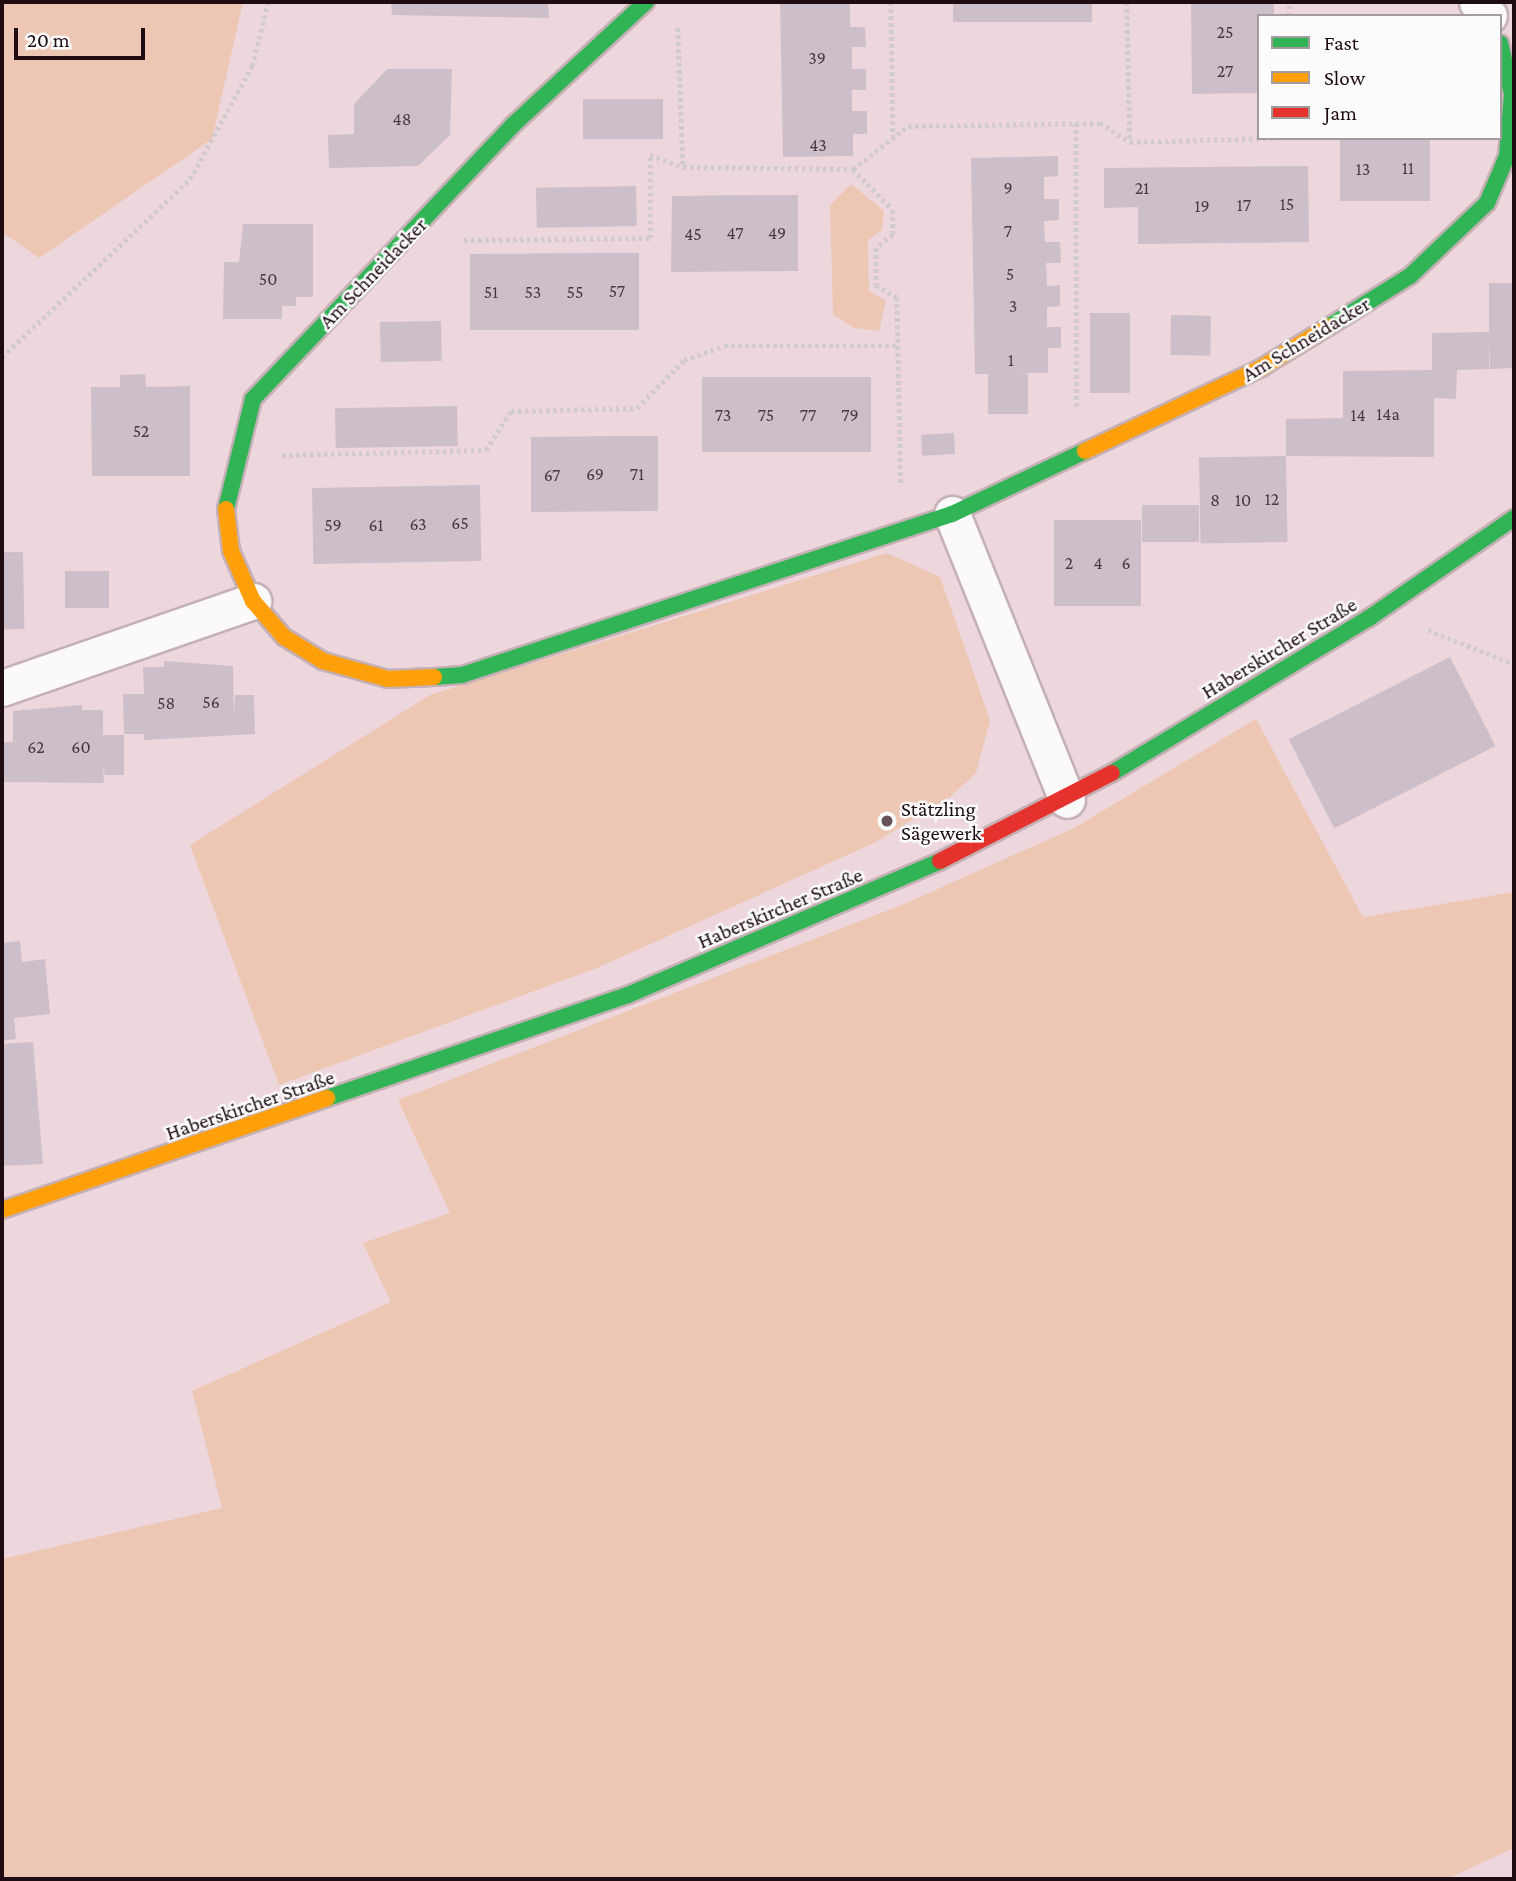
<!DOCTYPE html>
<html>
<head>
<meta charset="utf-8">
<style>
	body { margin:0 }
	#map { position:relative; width:1516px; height:1881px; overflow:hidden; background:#eed6dd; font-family:"Crimson Pro",serif }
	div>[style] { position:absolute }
	.green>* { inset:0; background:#edc7b4 }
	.building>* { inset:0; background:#ccbfca; transform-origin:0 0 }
	.path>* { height:4.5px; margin-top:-2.25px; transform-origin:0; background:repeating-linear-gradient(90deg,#d2cbcd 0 3.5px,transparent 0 7px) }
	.roads { filter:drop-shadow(2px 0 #c4b0b5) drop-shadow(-2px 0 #c4b0b5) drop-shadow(0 2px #c4b0b5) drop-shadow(0 -2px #c4b0b5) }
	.street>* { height:35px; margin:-17.5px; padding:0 17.5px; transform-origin:17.5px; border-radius:17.5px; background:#fcf9fa }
	.fast>* { height:16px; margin:-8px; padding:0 8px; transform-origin:8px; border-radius:8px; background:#30b455 }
	.slow>* { height:16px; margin:-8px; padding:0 8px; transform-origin:8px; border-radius:8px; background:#ff9f0a }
	.jam>* { height:16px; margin:-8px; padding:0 8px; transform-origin:8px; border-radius:8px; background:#e5322d }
	.dots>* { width:19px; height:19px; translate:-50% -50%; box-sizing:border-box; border:4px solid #fbfbfb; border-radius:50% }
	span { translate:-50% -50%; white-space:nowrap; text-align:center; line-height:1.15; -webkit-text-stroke:5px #fbfbfb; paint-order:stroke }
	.number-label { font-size:18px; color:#4a3940 }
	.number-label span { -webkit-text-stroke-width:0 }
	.street-label { font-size:21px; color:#1f0c12 }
	.poi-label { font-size:21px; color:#1f0c12 }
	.left { translate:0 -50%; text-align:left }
	.frame { position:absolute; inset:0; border:4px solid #1f0c12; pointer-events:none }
	.legend { position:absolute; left:1257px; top:14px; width:245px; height:126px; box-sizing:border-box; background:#fbfbfb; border:2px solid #a39b9e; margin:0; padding:9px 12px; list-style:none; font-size:21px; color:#1f0c12 }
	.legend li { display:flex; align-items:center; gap:14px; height:35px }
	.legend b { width:35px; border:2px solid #a39b9e }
	.scale { position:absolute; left:14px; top:28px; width:131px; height:32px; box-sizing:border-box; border:4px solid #1f0c12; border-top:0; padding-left:9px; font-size:21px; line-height:24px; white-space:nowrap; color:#1f0c12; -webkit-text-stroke:5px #fbfbfb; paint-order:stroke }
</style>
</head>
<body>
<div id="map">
	<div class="green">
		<i style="clip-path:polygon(2px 2px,243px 2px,212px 139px,39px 258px,2px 232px)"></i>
		<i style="clip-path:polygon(851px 184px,884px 211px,882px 230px,868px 240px,869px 291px,886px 301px,879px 331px,854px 328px,833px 315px,830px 205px)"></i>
		<i style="clip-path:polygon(887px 553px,940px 577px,990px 720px,976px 773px,950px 797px,874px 843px,597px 968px,279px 1085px,190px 845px,430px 695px)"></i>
		<i style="clip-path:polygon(1256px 719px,1363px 917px,1514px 892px,1514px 1848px,1447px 1879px,2px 1879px,2px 1559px,222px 1508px,192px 1391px,391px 1302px,363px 1243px,450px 1213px,398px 1100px,904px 904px,1074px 828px)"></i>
	</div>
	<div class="building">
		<i style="clip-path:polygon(391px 2px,548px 2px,549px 18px,392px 15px)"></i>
		<i style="clip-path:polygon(780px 2px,866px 2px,850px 4px,850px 27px,865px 27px,866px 47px,852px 47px,852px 69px,866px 69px,866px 90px,852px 90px,852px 111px,867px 111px,867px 134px,853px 134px,853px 156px,783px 157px)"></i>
		<i style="left:953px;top:2px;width:139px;height:20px"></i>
		<i style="clip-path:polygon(1191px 2px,1274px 4px,1274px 16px,1259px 16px,1259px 93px,1192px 94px)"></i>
		<i style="clip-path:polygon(387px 69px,452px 69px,450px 135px,418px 166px,329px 168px,328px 135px,354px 134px,354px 104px)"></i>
		<i style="left:583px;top:99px;width:80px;height:40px"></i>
		<i style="left:1340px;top:138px;width:90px;height:63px"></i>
		<i style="clip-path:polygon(1058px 156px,1058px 176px,1044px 177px,1044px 199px,1059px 199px,1059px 220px,1044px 221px,1045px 242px,1060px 242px,1061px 263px,1046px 263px,1047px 286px,1060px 285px,1060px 306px,1047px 307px,1047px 327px,1061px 327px,1061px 348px,1048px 348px,1048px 373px,1018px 373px,1028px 374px,1028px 414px,988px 414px,988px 374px,975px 374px,971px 158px)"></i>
		<i style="clip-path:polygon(1308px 166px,1309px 242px,1138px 244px,1138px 207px,1104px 208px,1104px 168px)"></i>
		<i style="left:636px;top:186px;width:40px;height:100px;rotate:89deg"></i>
		<i style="clip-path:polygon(756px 195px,798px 195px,798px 271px,671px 272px,672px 196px)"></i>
		<i style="clip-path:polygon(243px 224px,313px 224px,313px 297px,296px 297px,296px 306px,282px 306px,282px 319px,223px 319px,224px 262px,239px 262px)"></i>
		<i style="clip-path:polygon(596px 253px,639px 253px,639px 330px,470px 330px,470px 254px)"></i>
		<i style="clip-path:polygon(1489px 283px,1514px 283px,1514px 368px,1490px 369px,1489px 337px,1489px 369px,1457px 370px,1456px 399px,1434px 398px,1434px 457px,1286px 456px,1286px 419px,1343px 418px,1343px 371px,1432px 370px,1432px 333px,1489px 332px)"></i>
		<i style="left:1090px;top:313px;width:40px;height:80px"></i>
		<i style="left:1171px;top:315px;width:40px;height:40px;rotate:1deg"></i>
		<i style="left:441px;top:321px;width:40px;height:61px;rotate:89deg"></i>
		<i style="clip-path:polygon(145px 374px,146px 387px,190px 386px,190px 476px,92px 476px,91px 387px,120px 387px,120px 375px)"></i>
		<i style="left:871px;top:377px;width:75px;height:169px;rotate:90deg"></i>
		<i style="left:457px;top:406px;width:40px;height:122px;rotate:89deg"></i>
		<i style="left:954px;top:433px;width:21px;height:33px;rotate:87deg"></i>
		<i style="clip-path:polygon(615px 436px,658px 436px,658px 511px,531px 512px,531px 437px)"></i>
		<i style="left:1286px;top:456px;width:86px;height:87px;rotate:89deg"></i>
		<i style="left:480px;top:485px;width:76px;height:168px;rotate:89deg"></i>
		<i style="left:1199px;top:505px;width:37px;height:57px;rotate:90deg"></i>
		<i style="left:1054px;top:520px;width:87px;height:86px"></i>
		<i style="left:23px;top:552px;width:77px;height:21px;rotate:89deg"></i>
		<i style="left:65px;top:571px;width:44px;height:37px"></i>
		<i style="left:1450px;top:657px;width:100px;height:181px;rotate:63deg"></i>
		<i style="clip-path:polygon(164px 661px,233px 666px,234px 720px,235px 695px,254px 695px,255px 734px,144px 740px,144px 734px,124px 734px,123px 694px,144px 694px,143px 667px,164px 667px)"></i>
		<i style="clip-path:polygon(82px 705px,82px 710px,103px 710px,103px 735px,124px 735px,124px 775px,105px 775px,103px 766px,104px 783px,2px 782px,2px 742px,13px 742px,13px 711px)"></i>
		<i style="clip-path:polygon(20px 941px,22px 962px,45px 959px,50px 1014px,14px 1018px,16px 1039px,2px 1041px,2px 943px)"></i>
		<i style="clip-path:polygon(33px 1042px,43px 1164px,2px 1166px,2px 1044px)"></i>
	</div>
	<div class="path">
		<i style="left:891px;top:2px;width:134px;rotate:89.1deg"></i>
		<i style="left:1127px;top:2px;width:140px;rotate:88.8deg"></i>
		<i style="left:1289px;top:16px;width:14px;rotate:-90deg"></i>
		<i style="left:678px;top:28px;width:139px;rotate:87.9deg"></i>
		<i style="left:1076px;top:123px;width:286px;rotate:89.8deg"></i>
		<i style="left:853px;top:169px;width:57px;rotate:45.7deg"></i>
		<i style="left:893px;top:210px;width:25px;rotate:90deg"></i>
		<i style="left:893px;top:235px;width:21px;rotate:143deg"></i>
		<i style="left:876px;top:248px;width:37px;rotate:90deg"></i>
		<i style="left:876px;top:285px;width:24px;rotate:30deg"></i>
		<i style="left:897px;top:297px;width:49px;rotate:88.8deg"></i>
		<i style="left:464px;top:240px;width:186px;rotate:-0.6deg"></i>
		<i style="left:650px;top:238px;width:83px;rotate:-90deg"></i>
		<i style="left:650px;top:155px;width:35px;rotate:20deg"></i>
		<i style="left:683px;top:167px;width:170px;rotate:0.7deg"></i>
		<i style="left:853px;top:169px;width:70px;rotate:-38deg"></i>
		<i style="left:908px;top:126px;width:192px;rotate:-0.9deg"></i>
		<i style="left:1100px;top:123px;width:36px;rotate:32deg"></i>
		<i style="left:1130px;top:142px;width:147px;rotate:-1.6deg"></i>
		<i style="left:2px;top:357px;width:259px;rotate:-43.4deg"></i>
		<i style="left:190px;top:179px;width:129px;rotate:-61.2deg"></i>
		<i style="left:252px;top:66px;width:66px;rotate:-76deg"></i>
		<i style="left:282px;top:455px;width:204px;rotate:-1.4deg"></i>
		<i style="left:486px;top:450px;width:46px;rotate:-57.3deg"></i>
		<i style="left:511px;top:411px;width:126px;rotate:-1.4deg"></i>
		<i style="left:637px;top:408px;width:67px;rotate:-45.6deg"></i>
		<i style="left:684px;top:360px;width:42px;rotate:-19.3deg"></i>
		<i style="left:724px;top:346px;width:174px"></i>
		<i style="left:898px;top:346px;width:140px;rotate:88.8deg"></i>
		<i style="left:1428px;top:630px;width:92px;rotate:21.6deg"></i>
	</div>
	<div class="roads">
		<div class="street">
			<i style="left:1477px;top:2px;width:18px;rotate:49deg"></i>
			<i style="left:952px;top:514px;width:308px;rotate:68.1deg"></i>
			<i style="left:2px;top:688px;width:266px;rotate:-19.1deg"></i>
		</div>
		<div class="fast">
			<i style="left:1328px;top:327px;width:97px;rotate:-31.9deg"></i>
			<i style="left:1410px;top:276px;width:106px;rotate:-43.5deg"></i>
			<i style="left:1487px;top:203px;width:51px;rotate:-66.9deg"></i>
			<i style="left:1507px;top:156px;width:62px;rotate:-85.4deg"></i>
			<i style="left:1512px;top:94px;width:52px;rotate:-103.2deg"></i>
			<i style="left:226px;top:509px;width:113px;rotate:-76.2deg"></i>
			<i style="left:253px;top:399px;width:378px;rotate:-46.5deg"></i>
			<i style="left:513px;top:125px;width:181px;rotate:-42.8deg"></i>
			<i style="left:434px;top:677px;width:28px;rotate:-4deg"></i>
			<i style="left:462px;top:675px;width:516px;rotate:-18.19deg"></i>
			<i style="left:952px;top:514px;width:147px;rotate:-25.3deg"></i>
			<i style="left:1112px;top:773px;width:300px;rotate:-31.1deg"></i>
			<i style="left:1369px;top:618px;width:176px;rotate:-34.6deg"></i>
			<i style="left:327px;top:1098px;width:318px;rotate:-18.9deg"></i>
			<i style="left:628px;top:995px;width:340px;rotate:-23.2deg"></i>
		</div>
		<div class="slow">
			<i style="left:1085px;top:451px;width:195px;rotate:-25.2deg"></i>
			<i style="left:1261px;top:368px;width:79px;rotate:-31.5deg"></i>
			<i style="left:226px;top:509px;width:42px;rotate:83.2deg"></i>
			<i style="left:231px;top:551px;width:55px;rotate:66.3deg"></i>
			<i style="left:253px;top:601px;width:48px;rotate:49.3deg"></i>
			<i style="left:284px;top:637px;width:46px;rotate:31.6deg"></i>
			<i style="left:323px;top:661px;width:67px;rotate:15.5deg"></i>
			<i style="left:388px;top:679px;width:46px;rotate:-2.5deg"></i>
			<i style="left:2px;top:1210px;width:344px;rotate:-19deg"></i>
		</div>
		<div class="jam">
			<i style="left:940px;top:861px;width:193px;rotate:-27.1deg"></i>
		</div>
	</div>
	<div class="dots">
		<i style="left:887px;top:821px;background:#675359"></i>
	</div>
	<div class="number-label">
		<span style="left:1225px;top:32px">25</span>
		<span style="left:817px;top:58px">39</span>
		<span style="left:1225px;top:71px">27</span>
		<span style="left:402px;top:119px">48</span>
		<span style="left:818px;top:145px">43</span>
		<span style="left:1408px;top:168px">11</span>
		<span style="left:1363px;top:169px">13</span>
		<span style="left:1008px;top:188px">9</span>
		<span style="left:1142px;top:188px">21</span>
		<span style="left:1287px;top:204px">15</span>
		<span style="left:1244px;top:205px">17</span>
		<span style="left:1202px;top:206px">19</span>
		<span style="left:1008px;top:231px">7</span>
		<span style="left:735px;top:233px">47</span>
		<span style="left:777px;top:233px">49</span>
		<span style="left:693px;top:234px">45</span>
		<span style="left:1010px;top:274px">5</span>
		<span style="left:268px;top:279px">50</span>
		<span style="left:617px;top:291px">57</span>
		<span style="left:491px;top:292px">51</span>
		<span style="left:533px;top:292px">53</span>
		<span style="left:575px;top:292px">55</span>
		<span style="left:1013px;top:306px">3</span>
		<span style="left:1011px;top:360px">1</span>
		<span style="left:1388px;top:414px">14a</span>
		<span style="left:723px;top:415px">73</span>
		<span style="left:766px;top:415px">75</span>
		<span style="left:808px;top:415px">77</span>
		<span style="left:850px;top:415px">79</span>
		<span style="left:1358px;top:415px">14</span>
		<span style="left:141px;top:431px">52</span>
		<span style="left:595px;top:474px">69</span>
		<span style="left:637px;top:474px">71</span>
		<span style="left:552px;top:475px">67</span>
		<span style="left:1272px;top:499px">12</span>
		<span style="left:1215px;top:500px">8</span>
		<span style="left:1243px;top:500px">10</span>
		<span style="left:460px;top:523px">65</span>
		<span style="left:418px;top:524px">63</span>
		<span style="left:333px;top:525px">59</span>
		<span style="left:376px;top:525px">61</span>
		<span style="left:1069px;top:563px">2</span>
		<span style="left:1098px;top:563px">4</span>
		<span style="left:1126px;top:563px">6</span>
		<span style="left:211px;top:702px">56</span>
		<span style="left:166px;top:703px">58</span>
		<span style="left:36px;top:747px">62</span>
		<span style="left:81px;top:747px">60</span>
	</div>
	<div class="street-label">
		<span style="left:373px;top:273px;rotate:-46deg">Am Schneidacker</span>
		<span style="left:1306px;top:339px;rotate:-31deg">Am Schneidacker</span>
		<span style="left:1279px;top:648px;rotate:-31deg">Haberskircher Straße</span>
		<span style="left:780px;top:908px;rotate:-23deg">Haberskircher Straße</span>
		<span style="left:250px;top:1105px;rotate:-19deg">Haberskircher Straße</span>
	</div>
	<div class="poi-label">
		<span class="left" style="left:901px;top:821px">Stätzling<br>Sägewerk</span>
	</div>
	<div class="frame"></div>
	<ul class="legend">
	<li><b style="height:9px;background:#30b455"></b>Fast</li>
	<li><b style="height:9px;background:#ff9f0a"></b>Slow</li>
	<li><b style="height:9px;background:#e5322d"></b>Jam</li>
	</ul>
	<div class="scale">20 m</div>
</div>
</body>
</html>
